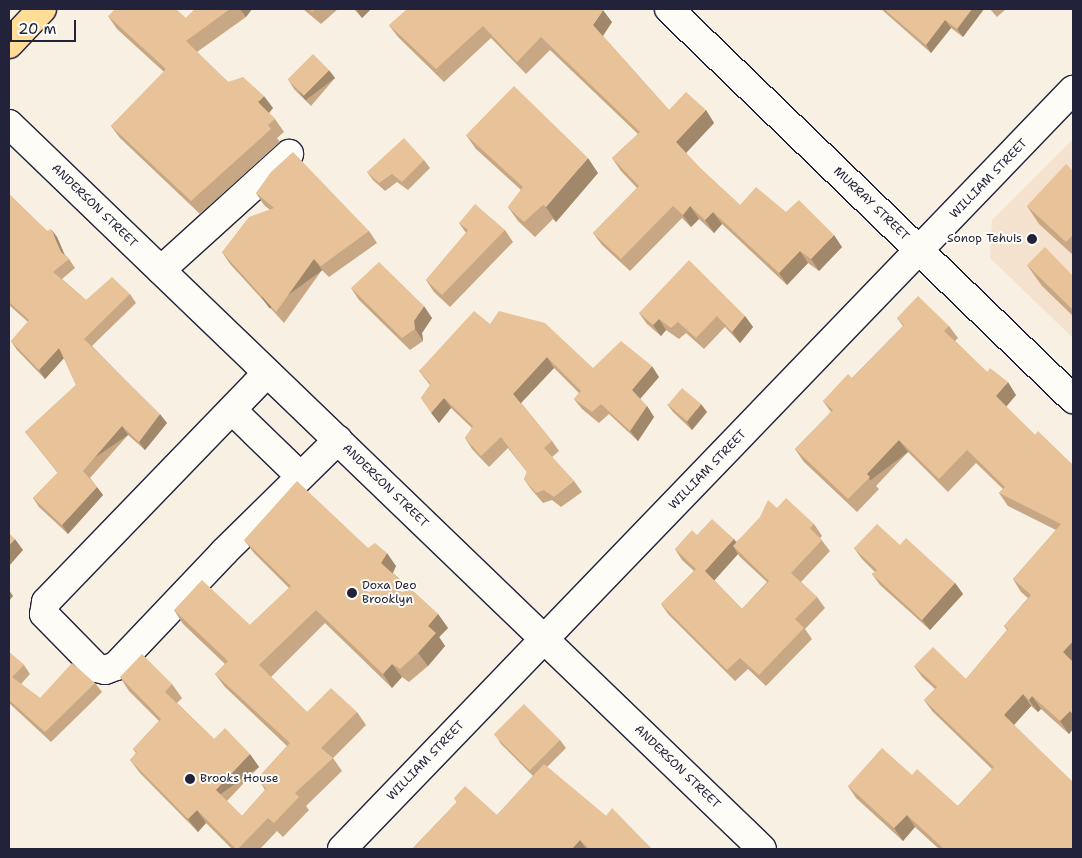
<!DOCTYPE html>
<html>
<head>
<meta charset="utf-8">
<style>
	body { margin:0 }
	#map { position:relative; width:1082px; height:858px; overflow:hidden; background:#f9f0e4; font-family:"Shantell Sans",sans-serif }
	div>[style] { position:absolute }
	.built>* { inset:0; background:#f4e2ce }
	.roads { filter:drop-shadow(1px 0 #22223b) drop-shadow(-1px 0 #22223b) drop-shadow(0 1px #22223b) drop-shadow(0 -1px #22223b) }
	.minor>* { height:28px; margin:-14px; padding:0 14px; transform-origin:14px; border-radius:14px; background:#fdfcf7 }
	.major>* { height:28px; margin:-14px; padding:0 14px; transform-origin:14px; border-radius:14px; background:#ffdd96 }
	.wall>* { inset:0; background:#c8a784 }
	.shaded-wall>* { inset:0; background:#a2886b; transform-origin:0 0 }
	.building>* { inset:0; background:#e8c299; transform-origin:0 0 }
	.dots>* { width:14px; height:14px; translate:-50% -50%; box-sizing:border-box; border:2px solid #fdfcf7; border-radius:50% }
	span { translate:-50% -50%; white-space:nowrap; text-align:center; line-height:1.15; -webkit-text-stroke:4px #fdfcf7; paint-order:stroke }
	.street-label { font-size:12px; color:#22223b }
	.poi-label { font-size:12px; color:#22223b }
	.right { translate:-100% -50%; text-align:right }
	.left { translate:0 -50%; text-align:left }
	.frame { position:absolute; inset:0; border:10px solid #22223b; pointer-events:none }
	.scale { position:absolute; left:10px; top:20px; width:66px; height:22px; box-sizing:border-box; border:2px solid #22223b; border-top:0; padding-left:6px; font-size:15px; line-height:18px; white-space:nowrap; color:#22223b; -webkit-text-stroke:4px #fdfcf7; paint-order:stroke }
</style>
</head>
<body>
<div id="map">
	<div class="built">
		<i style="clip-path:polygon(1073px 139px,1073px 338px,990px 258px,992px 220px)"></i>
	</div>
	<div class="roads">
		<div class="minor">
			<i style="left:669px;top:9px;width:562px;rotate:43.99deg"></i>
			<i style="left:9px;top:124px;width:1045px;rotate:43.91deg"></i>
			<i style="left:161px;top:270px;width:173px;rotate:-42.2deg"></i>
			<i style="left:267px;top:373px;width:318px;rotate:134deg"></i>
			<i style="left:46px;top:602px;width:12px;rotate:99deg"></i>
			<i style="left:44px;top:614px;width:76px;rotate:45.5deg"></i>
			<i style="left:97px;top:668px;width:8px;rotate:14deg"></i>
			<i style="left:105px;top:670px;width:12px;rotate:-20deg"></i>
			<i style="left:116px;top:666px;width:157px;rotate:-46.5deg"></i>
			<i style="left:224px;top:552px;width:160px;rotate:-44.5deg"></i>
			<i style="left:232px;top:410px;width:95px;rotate:44.1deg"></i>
			<i style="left:342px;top:849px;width:1054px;rotate:-46.08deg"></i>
		</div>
		<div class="major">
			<i style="left:9px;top:44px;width:48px;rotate:-46.7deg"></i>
		</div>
	</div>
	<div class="wall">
		<i style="clip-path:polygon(195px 9px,252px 9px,246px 17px,197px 52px,228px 82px,273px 108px,269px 113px,275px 119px,284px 132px,277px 138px,280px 142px,200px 214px,120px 138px,111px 126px,164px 72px,117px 29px,108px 16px,129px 10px,186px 18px)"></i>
		<i style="clip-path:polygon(303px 9px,338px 9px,321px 24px)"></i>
		<i style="clip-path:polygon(354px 9px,371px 9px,362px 18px)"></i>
		<i style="clip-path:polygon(881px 9px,984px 9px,963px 37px,951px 28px,931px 53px)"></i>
		<i style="clip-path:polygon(990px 9px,1006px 9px,997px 17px)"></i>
		<i style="clip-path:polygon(612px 22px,603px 36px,669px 110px,706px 110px,714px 123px,686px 153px,700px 168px,740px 205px,786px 212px,842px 247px,819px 271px,808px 263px,787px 285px,722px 224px,714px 233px,699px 219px,691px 227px,682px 218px,630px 271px,602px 245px,593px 233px,637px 188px,621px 171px,612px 158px,638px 134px,550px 50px,526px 74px,491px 38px,444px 82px,398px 37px,389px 25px)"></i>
		<i style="clip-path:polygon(335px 78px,311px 106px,294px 89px,289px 81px)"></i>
		<i style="clip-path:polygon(466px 135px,598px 173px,556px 222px,553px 219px,535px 237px,518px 221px,508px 207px,521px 190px,476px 149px)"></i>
		<i style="clip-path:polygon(424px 160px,430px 168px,408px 190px,397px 182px,385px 191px,373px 180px,367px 172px)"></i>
		<i style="clip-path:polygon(1073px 171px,1073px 255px,1039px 224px,1027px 206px)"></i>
		<i style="clip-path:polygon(256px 193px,369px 231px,377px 243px,329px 277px,322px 270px,284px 323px,230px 264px,222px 252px,270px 210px,264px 205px)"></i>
		<i style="clip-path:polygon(9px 194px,47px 231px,57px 237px,65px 255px,69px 259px,75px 268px,62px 279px,86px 300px,130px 294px,136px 303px,92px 346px,167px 423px,145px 450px,128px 435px,90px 478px,103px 495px,68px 534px,39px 507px,33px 498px,58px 473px,25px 432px,76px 385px,64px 358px,45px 379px,17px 350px,11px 341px,28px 322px,9px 305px)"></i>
		<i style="clip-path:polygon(459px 223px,505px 230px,513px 242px,450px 307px,434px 292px,426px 280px,466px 233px)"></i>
		<i style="clip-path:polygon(1027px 265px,1073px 276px,1073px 316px,1042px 286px)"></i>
		<i style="clip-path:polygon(351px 288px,432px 318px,422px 333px,423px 341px,410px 350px,359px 300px)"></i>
		<i style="clip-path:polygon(639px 313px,745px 316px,753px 327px,740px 343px,725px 327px,704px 349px,686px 333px,679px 339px,666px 330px,661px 336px,647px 324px)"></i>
		<i style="clip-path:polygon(897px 318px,949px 326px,958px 338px,955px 341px,987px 372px,1016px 395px,1006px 407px,1035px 435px,1073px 465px,1073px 729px,1069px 734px,1041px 709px,1038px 712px,1031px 706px,1014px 725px,1073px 849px,939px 849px,915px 827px,903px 841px,856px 798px,848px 786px,912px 775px,958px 806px,992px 769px,933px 712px,924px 700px,935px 689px,923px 678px,914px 666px,966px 679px,1007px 630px,1004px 626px,1028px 598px,1021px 592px,1013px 579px,1056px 530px,1008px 506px,999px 493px,1003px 489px,976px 463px,948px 492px,908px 452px,876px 486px,879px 489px,857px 512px,804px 462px,795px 449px,831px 412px,823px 401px,852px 378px,903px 326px)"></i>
		<i style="clip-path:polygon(490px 324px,593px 368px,659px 377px,640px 399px,647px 406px,654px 417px,638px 441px,609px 414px,599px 423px,582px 409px,574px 399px,579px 393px,554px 368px,521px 403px,552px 441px,559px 451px,552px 457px,574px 481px,582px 492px,561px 507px,552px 500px,543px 503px,531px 489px,524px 479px,527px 472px,508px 448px,489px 467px,472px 449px,465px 438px,472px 428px,451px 408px,439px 423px,421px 398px,430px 385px,419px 371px)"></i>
		<i style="clip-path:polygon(667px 404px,707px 412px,692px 430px,673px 412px)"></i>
		<i style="clip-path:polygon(evenodd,777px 508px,814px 524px,822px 536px,820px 538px,830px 551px,801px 582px,817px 597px,825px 608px,805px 629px,812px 639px,766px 686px,748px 669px,735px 681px,669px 615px,661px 604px,694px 571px,682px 560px,675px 549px,697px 535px,734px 539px,736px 542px,777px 508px,738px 554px,740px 557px,767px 582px,742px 609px,714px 580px,738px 554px)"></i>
		<i style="clip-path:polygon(244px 540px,368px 548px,396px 566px,393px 573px,438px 614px,448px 628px,439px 637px,445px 646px,428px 666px,409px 682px,402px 677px,392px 688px,325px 623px,271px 677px,307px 712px,357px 712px,366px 725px,333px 758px,342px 771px,306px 806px,309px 810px,283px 837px,277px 831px,260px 849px,232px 849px,206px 823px,198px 832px,140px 773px,130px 760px,136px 753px,133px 749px,159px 721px,129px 691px,120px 677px,172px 684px,182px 698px,177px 703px,214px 739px,259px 767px,227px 801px,242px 816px,265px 790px,258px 778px,287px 746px,225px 687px,215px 674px,225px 664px,183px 624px,174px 610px,250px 625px,289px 588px,254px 553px)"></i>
		<i style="clip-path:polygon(900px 545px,955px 583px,963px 594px,930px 630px,880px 585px,872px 574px,875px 572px,862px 559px,854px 548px)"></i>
		<i style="clip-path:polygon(9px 652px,24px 665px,30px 674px,21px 684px,40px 698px,95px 683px,102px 692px,51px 742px,9px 703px)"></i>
		<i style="clip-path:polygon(496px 736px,560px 740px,566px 748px,547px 767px,606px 816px,650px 847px,651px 849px,412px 849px,457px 802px,454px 798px,497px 815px,533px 776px,501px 744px)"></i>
	</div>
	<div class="shaded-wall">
		<i style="clip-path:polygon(240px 9px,252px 9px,246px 17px)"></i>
		<i style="clip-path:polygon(356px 9px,371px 9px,362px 18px)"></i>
		<i style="clip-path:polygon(972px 9px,984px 9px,963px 37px,957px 29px)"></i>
		<i style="clip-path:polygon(603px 10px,612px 22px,602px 37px,593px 25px)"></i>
		<i style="clip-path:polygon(945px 20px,951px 28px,931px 53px,926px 45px)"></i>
		<i style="left:329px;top:70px;width:10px;height:37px;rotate:53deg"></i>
		<i style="clip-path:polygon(264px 96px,273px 108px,267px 115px,258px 102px)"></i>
		<i style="clip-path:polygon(706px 110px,714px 123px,685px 154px,676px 142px)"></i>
		<i style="clip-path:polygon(588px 158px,598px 173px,556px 222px,546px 207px)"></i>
		<i style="clip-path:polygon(690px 206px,699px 219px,691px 227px,683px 215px)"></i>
		<i style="clip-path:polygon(713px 212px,722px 224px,714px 233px,705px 220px)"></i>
		<i style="clip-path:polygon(51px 229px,57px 237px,67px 261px,61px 252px)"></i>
		<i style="clip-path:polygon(834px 235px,842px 247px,819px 271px,811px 259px)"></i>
		<i style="clip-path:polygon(800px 251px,808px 263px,787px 285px,779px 273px)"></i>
		<i style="left:314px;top:259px;width:14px;height:65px;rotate:54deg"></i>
		<i style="clip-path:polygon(424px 306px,432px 318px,422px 333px,423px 341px,415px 329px,414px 321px)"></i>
		<i style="clip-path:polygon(745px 316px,753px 327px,740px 343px,732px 332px)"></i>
		<i style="clip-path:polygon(659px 319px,666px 330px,661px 336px,653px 325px)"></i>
		<i style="clip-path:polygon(59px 348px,65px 357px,45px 379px,39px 370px)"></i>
		<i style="clip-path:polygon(547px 357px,554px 368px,520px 404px,513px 394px)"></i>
		<i style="clip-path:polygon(652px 366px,659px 377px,639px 400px,632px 390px)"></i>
		<i style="clip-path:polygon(1008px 382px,1016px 395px,1004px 409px,996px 396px)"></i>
		<i style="clip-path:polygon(444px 398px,451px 408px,439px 423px,431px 413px)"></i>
		<i style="clip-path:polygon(701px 404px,707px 412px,692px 430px,687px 422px)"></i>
		<i style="clip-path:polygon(647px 406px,654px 417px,638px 441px,630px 431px)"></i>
		<i style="clip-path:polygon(160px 414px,167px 423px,145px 450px,139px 442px)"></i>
		<i style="left:122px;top:426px;width:11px;height:60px;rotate:56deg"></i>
		<i style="left:899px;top:440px;width:15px;height:47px;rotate:53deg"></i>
		<i style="clip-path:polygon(97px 487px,103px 495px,68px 534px,62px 525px)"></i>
		<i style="clip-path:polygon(15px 539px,23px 550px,9px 566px,9px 545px)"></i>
		<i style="clip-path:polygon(734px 539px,741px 550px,733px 546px,738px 554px,713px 582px,705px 571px)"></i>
		<i style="clip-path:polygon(387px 553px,396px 566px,391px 576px,381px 563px)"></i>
		<i style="clip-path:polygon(955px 583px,963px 594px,930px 630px,922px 620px)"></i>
		<i style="clip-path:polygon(9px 590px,13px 596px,9px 601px)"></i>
		<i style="clip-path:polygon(438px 614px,448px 628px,439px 637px,445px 646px,428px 666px,418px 653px,428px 626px)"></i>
		<i style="clip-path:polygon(1073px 641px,1073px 663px,1063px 652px)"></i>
		<i style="clip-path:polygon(392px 664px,402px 677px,392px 688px,383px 674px)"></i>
		<i style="clip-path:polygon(1023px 694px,1031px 706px,1012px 727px,1004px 715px)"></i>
		<i style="clip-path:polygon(1032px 696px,1041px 709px,1038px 712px,1029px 700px)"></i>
		<i style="clip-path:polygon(1070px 711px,1073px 715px,1073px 729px,1069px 734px,1060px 721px)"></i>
		<i style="left:250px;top:754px;width:16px;height:50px;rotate:55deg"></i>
		<i style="clip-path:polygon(197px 810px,206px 823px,198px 832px,188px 819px)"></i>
		<i style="clip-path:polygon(907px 815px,915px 827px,903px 841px,894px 828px)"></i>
		<i style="clip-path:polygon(580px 840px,586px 849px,572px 849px)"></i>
	</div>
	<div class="building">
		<i style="clip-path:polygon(115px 9px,127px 9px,129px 10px,131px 9px,176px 9px,186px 18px,195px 9px,230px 9px,186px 41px,228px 82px,243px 77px,264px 96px,258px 102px,275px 119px,268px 125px,271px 129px,191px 201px,111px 126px,166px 69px,108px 16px)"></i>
		<i style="clip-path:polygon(309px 9px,315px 9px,312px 12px)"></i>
		<i style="clip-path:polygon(407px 9px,602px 9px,603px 10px,593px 25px,669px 110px,686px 92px,706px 110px,676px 142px,700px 168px,740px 205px,756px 187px,786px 212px,799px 200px,834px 235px,811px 259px,800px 251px,779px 273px,713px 212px,705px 220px,690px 206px,683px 215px,673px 206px,621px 259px,593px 233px,639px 186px,612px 158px,640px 132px,541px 37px,517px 62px,483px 26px,436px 69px,389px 25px)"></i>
		<i style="clip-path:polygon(884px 9px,972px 9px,957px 29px,945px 20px,926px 45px)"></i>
		<i style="left:313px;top:54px;width:23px;height:36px;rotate:45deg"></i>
		<i style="clip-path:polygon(514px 86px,588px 158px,546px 207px,543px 205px,524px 222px,508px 207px,523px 187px,466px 135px)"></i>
		<i style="clip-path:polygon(404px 138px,424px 160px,402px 182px,392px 174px,379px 183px,367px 172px)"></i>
		<i style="clip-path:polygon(293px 152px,369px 231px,321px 266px,314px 259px,276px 312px,222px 252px,249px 217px,274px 208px,256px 193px,271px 172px)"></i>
		<i style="clip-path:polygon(1066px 164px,1073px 171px,1073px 235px,1066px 242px,1027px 206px)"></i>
		<i style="clip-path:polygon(9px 194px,47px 231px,51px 229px,61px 252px,69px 259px,53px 272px,86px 300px,112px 277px,130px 294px,84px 339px,160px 414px,139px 442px,122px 426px,83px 471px,97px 487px,62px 525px,33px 498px,58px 472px,25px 432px,76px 385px,59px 348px,39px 370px,11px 341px,29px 320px,9px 302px)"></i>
		<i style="clip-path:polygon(475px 204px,505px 230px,442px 295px,426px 280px,468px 230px,459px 223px)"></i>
		<i style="clip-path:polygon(1045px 247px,1073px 276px,1073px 310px,1027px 265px)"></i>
		<i style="clip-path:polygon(689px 260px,745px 316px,732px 332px,717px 316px,696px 338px,678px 322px,671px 328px,659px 319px,653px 325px,639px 313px)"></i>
		<i style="clip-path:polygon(379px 262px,424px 306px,414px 321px,415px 329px,402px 338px,351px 288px)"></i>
		<i style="clip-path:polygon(918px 296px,949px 326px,944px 331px,987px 372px,990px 368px,1008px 382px,996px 396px,1035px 435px,1038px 431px,1073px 465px,1073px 641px,1063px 652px,1073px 662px,1073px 714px,1070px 711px,1060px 721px,1032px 696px,1029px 700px,1023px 694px,1004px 715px,1073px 782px,1073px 849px,944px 849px,907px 815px,894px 828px,848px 786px,882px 748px,912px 775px,917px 769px,958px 806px,994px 767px,924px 700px,937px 687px,914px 666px,933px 647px,966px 679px,1008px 629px,1004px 626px,1031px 595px,1013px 579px,1061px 524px,999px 493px,1005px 487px,967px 450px,939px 479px,899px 440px,867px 474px,870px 477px,848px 499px,795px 449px,833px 410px,823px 401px,848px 374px,852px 378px,904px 325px,897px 318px)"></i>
		<i style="clip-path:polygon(474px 311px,490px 324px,499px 311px,545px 323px,593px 368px,621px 341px,652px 366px,632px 390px,647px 406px,630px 431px,601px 404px,592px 412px,574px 399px,581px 391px,547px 357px,513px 394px,552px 441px,544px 448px,574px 481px,554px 497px,544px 490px,536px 493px,524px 479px,527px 472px,501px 437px,481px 456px,465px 438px,473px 426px,444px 398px,431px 413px,421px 398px,431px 384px,419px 371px)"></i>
		<i style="left:682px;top:388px;width:25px;height:22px;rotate:40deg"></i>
		<i style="clip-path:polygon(297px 481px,368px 548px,375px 543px,387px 553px,381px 563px,438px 614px,428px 626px,436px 633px,418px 653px,400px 669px,392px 664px,383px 674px,316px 610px,259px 665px,307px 712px,331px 688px,357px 712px,321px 748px,333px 758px,295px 793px,299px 797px,274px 823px,268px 818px,238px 849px,236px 849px,197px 810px,188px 819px,130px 760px,137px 752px,133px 749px,161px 719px,120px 677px,142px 654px,172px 684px,165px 692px,214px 739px,225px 728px,250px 754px,216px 790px,242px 816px,266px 789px,258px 778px,290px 743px,215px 674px,228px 661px,174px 610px,202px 580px,250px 625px,291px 586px,244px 540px)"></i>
		<i style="clip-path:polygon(786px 498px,814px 524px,810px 528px,822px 540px,791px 573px,817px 597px,795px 619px,804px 628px,759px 675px,740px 658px,727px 670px,661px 604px,696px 569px,675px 549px,692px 530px,697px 535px,712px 519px,734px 539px,705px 571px,742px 609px,769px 581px,733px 546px,760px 517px,768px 500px,777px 508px)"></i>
		<i style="clip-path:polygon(877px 524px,900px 545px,906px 538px,955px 583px,922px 620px,872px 574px,877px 570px,854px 548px)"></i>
		<i style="clip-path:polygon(9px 533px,15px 539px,9px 545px)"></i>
		<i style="clip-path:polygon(9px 652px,24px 665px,12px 677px,40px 698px,72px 663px,95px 683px,45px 732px,9px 700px)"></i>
		<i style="left:524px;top:704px;width:51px;height:43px;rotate:45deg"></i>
		<i style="clip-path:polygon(544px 764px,606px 816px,612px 808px,650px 847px,648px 849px,589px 849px,580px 840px,572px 849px,412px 849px,457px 802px,454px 798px,465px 786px,497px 815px)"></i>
	</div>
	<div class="dots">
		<i style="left:1032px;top:239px;background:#22223b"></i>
		<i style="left:352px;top:593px;background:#22223b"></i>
		<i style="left:190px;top:779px;background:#22223b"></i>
	</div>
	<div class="street-label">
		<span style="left:989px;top:179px;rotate:-46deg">WILLIAM STREET</span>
		<span style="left:871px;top:204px;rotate:44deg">MURRAY STREET</span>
		<span style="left:94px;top:206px;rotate:44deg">ANDERSON STREET</span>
		<span style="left:708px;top:470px;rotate:-46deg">WILLIAM STREET</span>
		<span style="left:385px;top:486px;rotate:44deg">ANDERSON STREET</span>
		<span style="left:426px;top:761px;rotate:-46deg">WILLIAM STREET</span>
		<span style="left:677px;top:767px;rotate:44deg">ANDERSON STREET</span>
	</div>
	<div class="poi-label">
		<span class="right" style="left:1022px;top:239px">Sonop Tehuis</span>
		<span class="left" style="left:362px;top:593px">Doxa Deo<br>Brooklyn</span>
		<span class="left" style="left:200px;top:779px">Brooks House</span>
	</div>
	<div class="frame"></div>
	<div class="scale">20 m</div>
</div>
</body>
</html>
